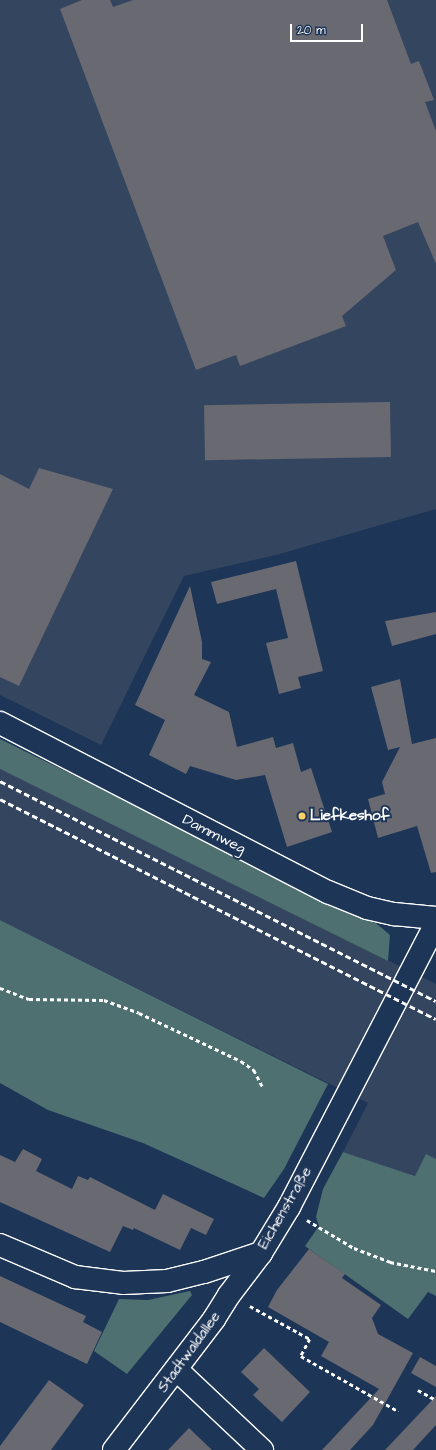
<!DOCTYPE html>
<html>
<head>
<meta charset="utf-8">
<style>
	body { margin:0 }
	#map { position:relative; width:436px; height:1450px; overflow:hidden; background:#1d3557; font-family:"Architects Daughter",sans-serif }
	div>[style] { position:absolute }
	.built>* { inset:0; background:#34455f }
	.green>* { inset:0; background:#4e7070 }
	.building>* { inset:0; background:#686971; transform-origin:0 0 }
	.path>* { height:2.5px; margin-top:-1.25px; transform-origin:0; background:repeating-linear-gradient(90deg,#fff 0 4px,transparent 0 7px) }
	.roads { filter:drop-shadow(1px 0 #fff) drop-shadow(-1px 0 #fff) drop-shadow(0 1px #fff) drop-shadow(0 -1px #fff) }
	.minor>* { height:22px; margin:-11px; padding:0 11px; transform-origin:11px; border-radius:11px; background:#1d3557 }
	.rail>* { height:3px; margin-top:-1.5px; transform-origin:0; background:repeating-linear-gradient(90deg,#fff 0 6px,transparent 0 9px) }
	.dots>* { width:11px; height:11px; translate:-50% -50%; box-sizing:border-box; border:2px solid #1d3557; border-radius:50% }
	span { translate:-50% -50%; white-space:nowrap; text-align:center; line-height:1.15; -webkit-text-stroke:4px #1d3557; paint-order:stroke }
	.poi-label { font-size:15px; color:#fff; font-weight:700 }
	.left { translate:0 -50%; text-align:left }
	.street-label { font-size:15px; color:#fff }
	.scale { position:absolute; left:290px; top:24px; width:73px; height:18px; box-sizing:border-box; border:2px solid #fff; border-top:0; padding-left:5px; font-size:12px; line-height:14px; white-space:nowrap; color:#fff; -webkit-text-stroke:3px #1d3557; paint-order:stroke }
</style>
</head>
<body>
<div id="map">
	<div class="built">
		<i style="clip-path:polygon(0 0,436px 0,436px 509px,276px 555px,184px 576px,101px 745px,0 695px)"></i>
		<i style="clip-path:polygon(0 769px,436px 984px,436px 1159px,426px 1155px,415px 1176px,343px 1152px,368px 1103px,0 920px)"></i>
	</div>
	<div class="green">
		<i style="clip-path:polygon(0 739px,377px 924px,390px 935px,388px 961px,0 769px)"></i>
		<i style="clip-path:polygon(0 920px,328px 1084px,284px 1169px,264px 1198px,143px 1143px,48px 1110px,0 1083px)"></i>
		<i style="clip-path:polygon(343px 1152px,415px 1176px,426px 1154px,436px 1159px,436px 1296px,428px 1292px,408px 1319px,305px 1246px,319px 1226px,316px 1217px,323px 1189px)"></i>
		<i style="clip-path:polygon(190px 1291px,192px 1295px,127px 1374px,94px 1351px,119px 1299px,148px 1300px)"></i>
	</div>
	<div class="building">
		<i style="clip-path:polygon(82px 0,110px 0,113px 7px,133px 0,387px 0,411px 64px,419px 61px,434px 100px,425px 102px,436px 131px,436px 264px,418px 222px,383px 236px,396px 270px,342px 316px,346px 326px,240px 366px,236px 355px,196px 370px,60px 9px)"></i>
		<i style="left:390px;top:402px;width:55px;height:186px;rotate:89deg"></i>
		<i style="clip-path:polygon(39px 468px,113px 489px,19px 686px,0 677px,0 474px,29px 489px)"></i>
		<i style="clip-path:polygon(296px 561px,323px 671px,298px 677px,301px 688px,279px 694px,266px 643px,288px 638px,276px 589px,217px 604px,211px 582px)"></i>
		<i style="clip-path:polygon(190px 586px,202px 642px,202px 659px,211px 662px,194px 695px,229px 712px,237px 747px,273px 737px,276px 748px,293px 743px,301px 772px,311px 768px,332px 832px,287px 847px,265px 775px,236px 780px,190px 766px,186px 774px,149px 755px,165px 720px,135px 705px)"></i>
		<i style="clip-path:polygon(436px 612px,436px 634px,392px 646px,385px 621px)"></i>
		<i style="clip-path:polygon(400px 679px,412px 744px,436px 738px,436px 872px,431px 873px,417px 826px,378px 838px,368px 799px,385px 794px,382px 782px,400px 747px,388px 750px,371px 687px)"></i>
		<i style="clip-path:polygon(23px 1149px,42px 1159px,36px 1171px,72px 1189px,78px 1176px,88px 1180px,90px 1177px,155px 1210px,163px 1194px,214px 1219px,206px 1235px,191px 1228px,180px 1250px,134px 1228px,133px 1230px,123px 1226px,110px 1252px,0 1202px,0 1155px,15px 1162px)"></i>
		<i style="clip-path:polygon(309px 1249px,345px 1274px,342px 1278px,381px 1305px,372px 1318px,378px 1334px,413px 1353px,373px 1425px,350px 1450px,322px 1450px,379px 1389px,321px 1356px,329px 1342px,268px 1307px,277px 1290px)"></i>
		<i style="clip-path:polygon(0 1276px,86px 1316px,83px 1322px,102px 1332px,87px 1364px,0 1322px)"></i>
		<i style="clip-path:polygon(264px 1348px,310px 1392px,282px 1422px,253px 1395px,259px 1389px,241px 1372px)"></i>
		<i style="clip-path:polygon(420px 1357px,436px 1366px,436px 1387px,411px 1373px)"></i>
		<i style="clip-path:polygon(49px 1380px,84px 1405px,51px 1450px,0 1450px,0 1446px)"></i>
		<i style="clip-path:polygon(436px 1396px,436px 1425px,413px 1450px,385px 1450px)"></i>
		<i style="clip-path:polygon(189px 1428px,212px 1450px,168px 1450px)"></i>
	</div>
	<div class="path">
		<i style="left:0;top:988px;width:31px;rotate:21deg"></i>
		<i style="left:29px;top:999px;width:75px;rotate:0.8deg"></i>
		<i style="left:104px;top:1000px;width:37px;rotate:20deg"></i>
		<i style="left:139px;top:1013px;width:113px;rotate:25.2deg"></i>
		<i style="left:241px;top:1061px;width:16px;rotate:35deg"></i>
		<i style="left:254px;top:1070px;width:20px;rotate:63deg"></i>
		<i style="left:307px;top:1220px;width:55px;rotate:30.8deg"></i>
		<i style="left:354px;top:1248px;width:39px;rotate:21deg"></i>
		<i style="left:390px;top:1262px;width:47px;rotate:11.1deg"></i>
		<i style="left:250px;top:1306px;width:68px;rotate:28.8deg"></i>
		<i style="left:310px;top:1339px;width:19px;rotate:118deg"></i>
		<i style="left:301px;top:1356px;width:112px;rotate:29.6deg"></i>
		<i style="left:418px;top:1390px;width:21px;rotate:29deg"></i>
	</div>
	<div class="roads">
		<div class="minor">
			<i style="left:0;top:723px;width:369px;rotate:27.3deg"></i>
			<i style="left:328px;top:892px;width:42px;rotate:22.3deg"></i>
			<i style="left:367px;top:908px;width:28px;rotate:13deg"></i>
			<i style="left:394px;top:914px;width:42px;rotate:5.4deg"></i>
			<i style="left:0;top:1245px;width:82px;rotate:23.1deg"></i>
			<i style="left:75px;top:1277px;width:48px;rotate:7.1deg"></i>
			<i style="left:123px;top:1283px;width:44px;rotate:-2.6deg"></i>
			<i style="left:167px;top:1281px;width:38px;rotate:-14deg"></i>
			<i style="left:204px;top:1272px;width:60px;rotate:-18.4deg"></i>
			<i style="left:177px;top:1370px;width:117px;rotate:43.3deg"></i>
			<i style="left:114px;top:1450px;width:165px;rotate:-52.6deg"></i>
			<i style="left:214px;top:1319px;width:28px;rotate:-58deg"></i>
			<i style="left:229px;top:1295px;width:53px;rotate:-52.7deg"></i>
			<i style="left:261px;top:1253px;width:54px;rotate:-58.7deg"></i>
			<i style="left:289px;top:1207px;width:319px;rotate:-62.6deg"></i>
		</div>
	</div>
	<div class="rail">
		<i style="left:0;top:781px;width:488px;rotate:26.8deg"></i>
		<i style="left:0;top:799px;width:488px;rotate:26.8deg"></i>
	</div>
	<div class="dots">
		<i style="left:302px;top:816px;background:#ffd166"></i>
	</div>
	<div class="poi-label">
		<span class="left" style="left:310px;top:816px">Liefkeshof</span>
	</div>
	<div class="street-label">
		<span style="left:214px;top:834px;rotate:27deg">Dammweg</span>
		<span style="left:285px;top:1208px;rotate:-60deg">Eichenstraße</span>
		<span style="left:189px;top:1352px;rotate:-54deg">Stadtwaldallee</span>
	</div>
	<div class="scale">20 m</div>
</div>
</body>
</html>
